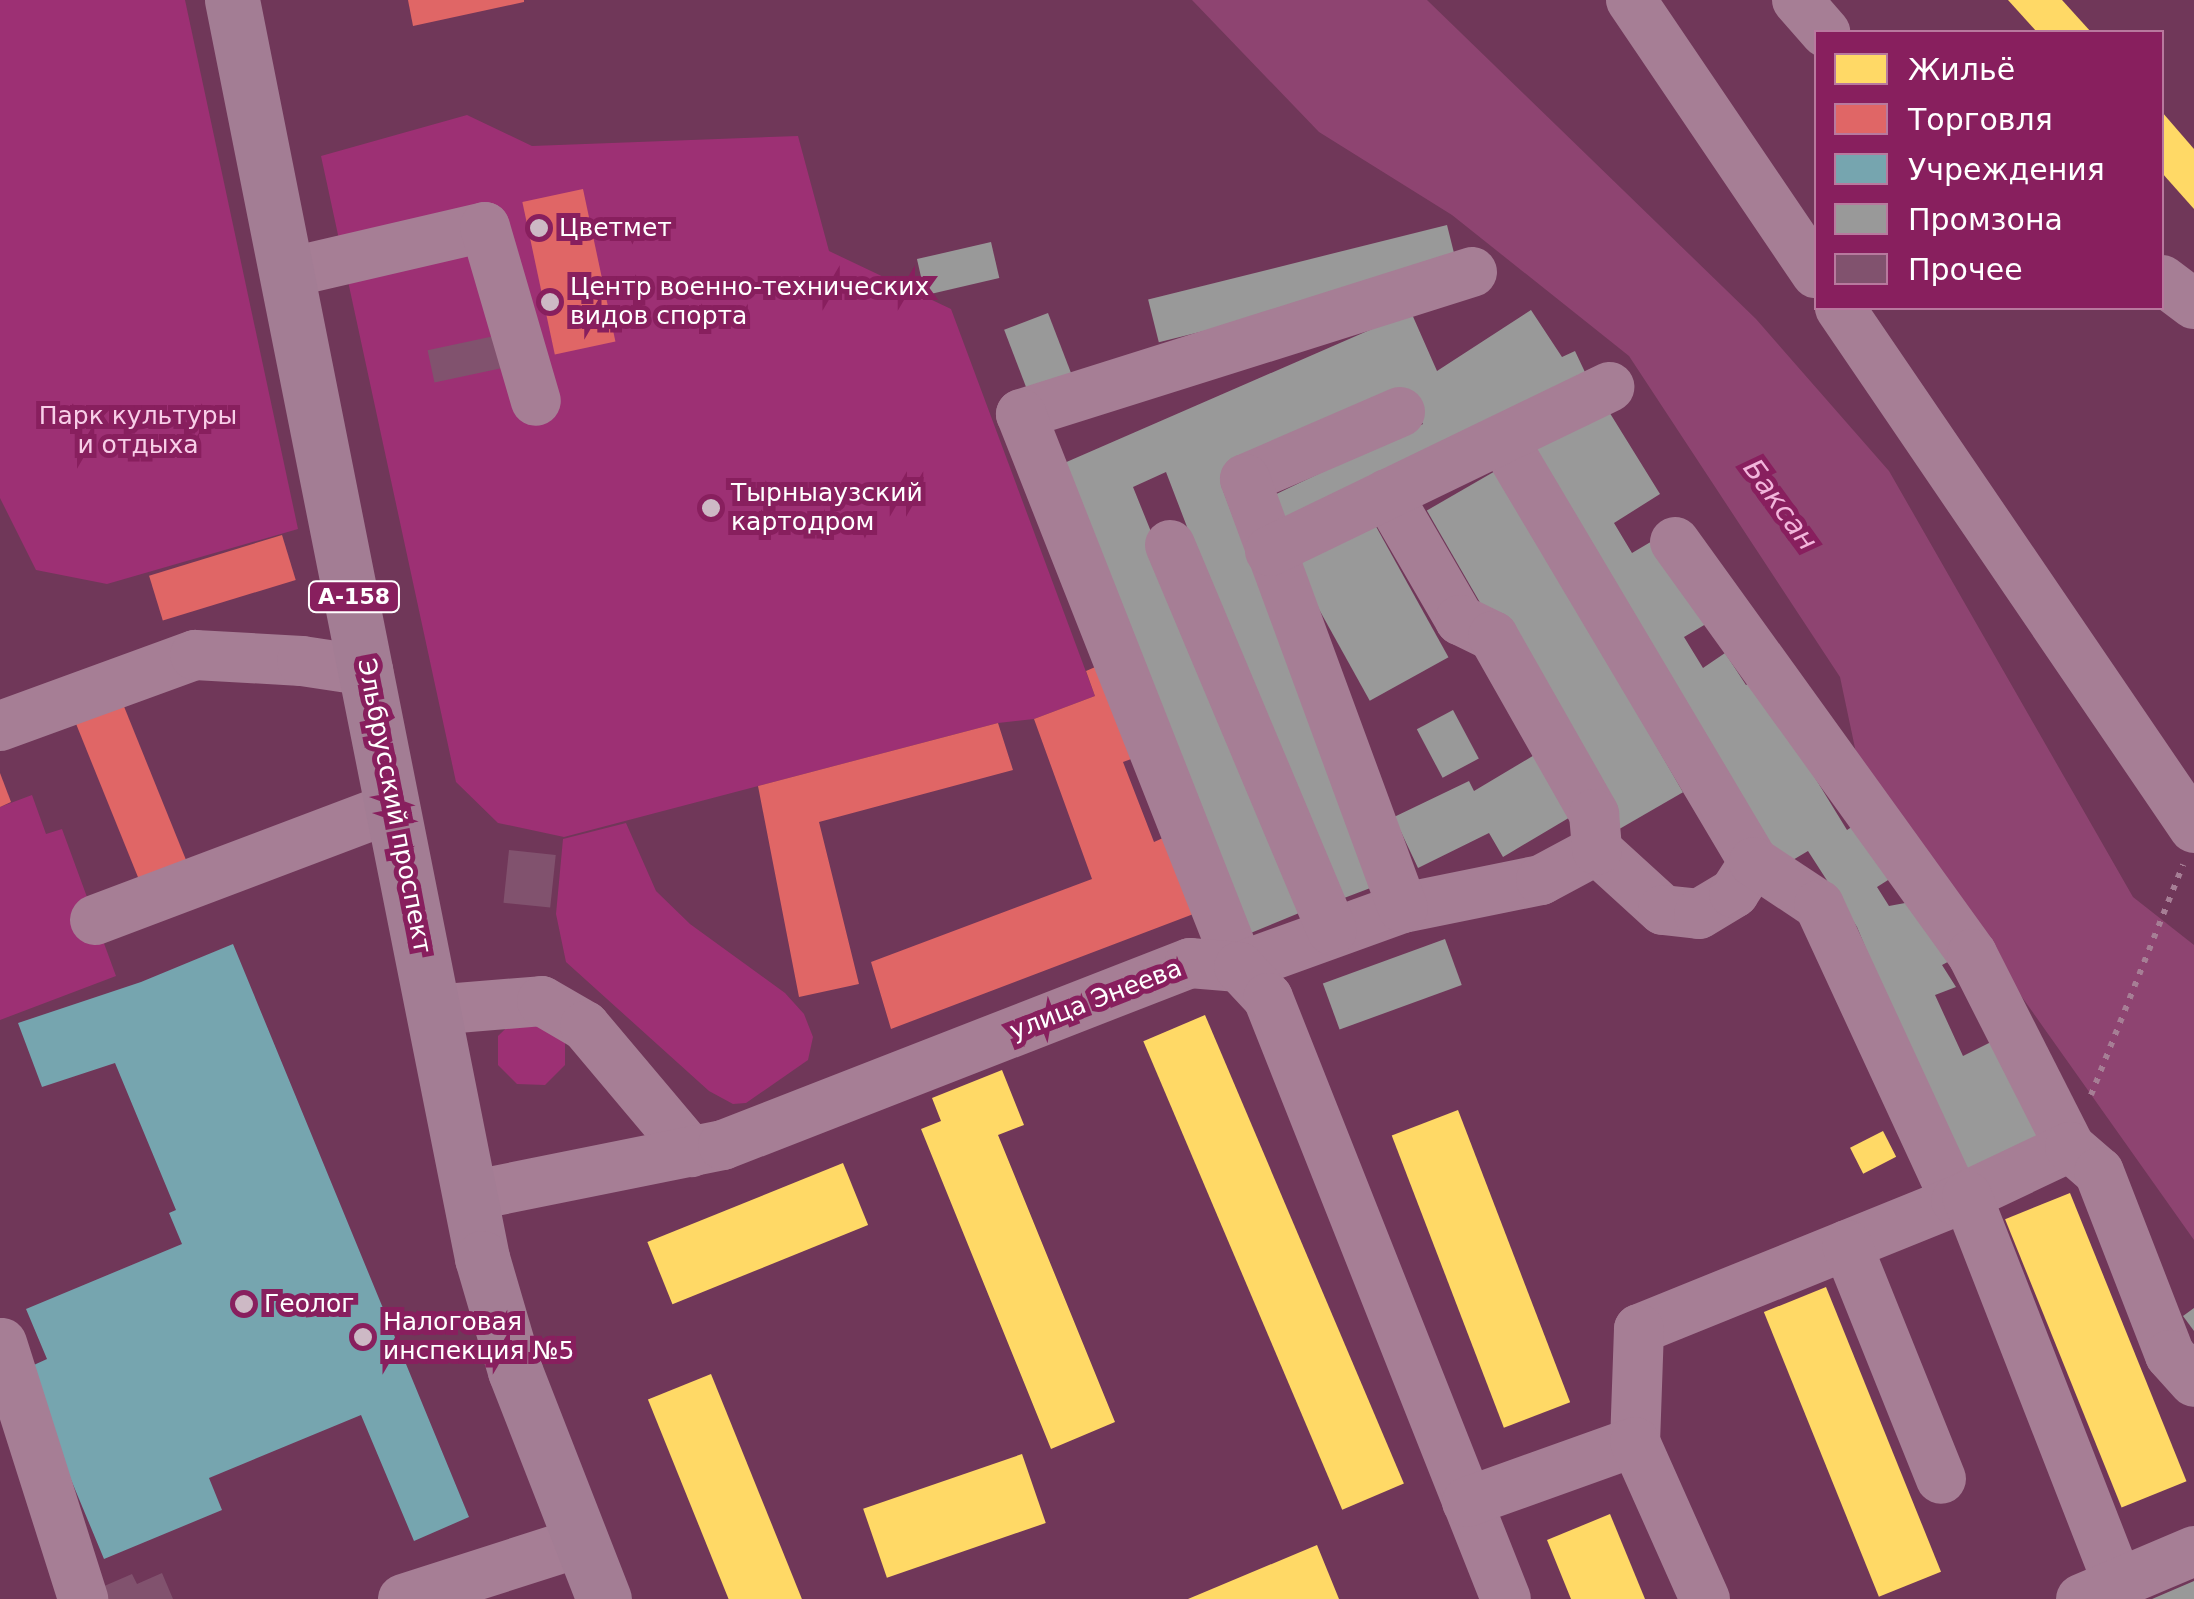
<!DOCTYPE html>
<html>
<head>
<meta charset="utf-8">
<style>
	body { margin:0 }
	#map { position:relative; width:2194px; height:1599px; overflow:hidden; background:#703759; font-family:"DejaVu Sans",sans-serif }
	div>[style] { position:absolute }
	.green>* { inset:0; background:#9d3074 }
	.water>* { inset:0; background:#8e4471 }
	.homes>* { inset:0; background:#ffd966; transform-origin:0 0 }
	.shops>* { inset:0; background:#e06666; transform-origin:0 0 }
	.public>* { inset:0; background:#76a5af }
	.industry>* { inset:0; background:#999; transform-origin:0 0 }
	.building>* { inset:0; background:#81526e; transform-origin:0 0 }
	.path>* { height:6px; margin-top:-3px; transform-origin:0; background:repeating-linear-gradient(90deg,#a67e95 0 5px,transparent 0 13px) }
	.minor>* { height:50px; margin:-25px; padding:0 25px; transform-origin:25px; border-radius:25px; background:#a67e95 }
	.major>* { height:55px; margin:-27.5px; padding:0 27.5px; transform-origin:27.5px; border-radius:27.5px; background:#a37d94 }
	.dots>* { width:28px; height:28px; translate:-50% -50%; box-sizing:border-box; border:5px solid #881f5e; border-radius:50% }
	span { translate:-50% -50%; white-space:nowrap; text-align:center; line-height:1.15; -webkit-text-stroke:10px #881f5e; paint-order:stroke }
	.shield-label span { padding:2px 8px; background:#881f5e; border:2px solid; border-radius:8px; -webkit-text-stroke-width:0 }
	.shield-label { font-size:22px; color:#fff; font-weight:700 }
	.poi-label { font-size:25px; color:#fff }
	.left { translate:0 -50%; text-align:left }
	.park-label { font-size:25px; color:#f8cee8 }
	.street-label { font-size:25px; color:#fff }
	.water-label { font-size:28px; color:#f2b5db; font-style:italic }
	.legend { position:absolute; left:1814px; top:30px; width:350px; height:280px; box-sizing:border-box; background:#881f5e; border:2px solid #b8799e; margin:0; padding:12px 18px; list-style:none; font-size:30px; color:#fff }
	.legend li { display:flex; align-items:center; gap:20px; height:50px }
	.legend b { width:50px; border:2px solid #b8799e }
</style>
</head>
<body>
<div id="map">
	<div class="green">
		<i style="clip-path:polygon(0 0,185px 0,298px 529px,107px 584px,36px 570px,0 498px)"></i>
		<i style="clip-path:polygon(467px 115px,532px 146px,798px 136px,829px 251px,951px 309px,1095px 696px,1034px 719px,998px 723px,564px 837px,498px 823px,456px 782px,321px 156px)"></i>
		<i style="clip-path:polygon(32px 795px,46px 834px,62px 829px,116px 976px,0 1020px,0 807px)"></i>
		<i style="clip-path:polygon(626px 823px,656px 891px,690px 924px,785px 993px,804px 1014px,813px 1037px,808px 1060px,746px 1103px,733px 1104px,709px 1091px,566px 962px,556px 914px,563px 839px)"></i>
		<i style="clip-path:polygon(518px 1017px,565px 1037px,565px 1065px,545px 1085px,517px 1084px,498px 1065px,498px 1036px)"></i>
	</div>
	<div class="water">
		<i style="clip-path:polygon(1192px 0,1427px 0,1756px 319px,1889px 471px,2133px 897px,2194px 945px,2194px 1240px,1859px 767px,1840px 677px,1629px 356px,1452px 215px,1319px 132px)"></i>
	</div>
	<div class="homes">
		<i style="clip-path:polygon(2008px 0,2062px 0,2091px 32px,2037px 32px)"></i>
		<i style="clip-path:polygon(2162px 112px,2194px 149px,2194px 209px,2162px 173px)"></i>
		<i style="left:1205px;top:1015px;width:509px;height:67px;rotate:67deg"></i>
		<i style="clip-path:polygon(1002px 1070px,1024px 1125px,998px 1135px,1115px 1422px,1051px 1449px,921px 1129px,941px 1121px,932px 1098px)"></i>
		<i style="left:1458px;top:1110px;width:313px;height:71px;rotate:69deg"></i>
		<i style="left:1883px;top:1131px;width:29px;height:37px;rotate:63deg"></i>
		<i style="left:843px;top:1163px;width:67px;height:211px;rotate:68deg"></i>
		<i style="left:2070px;top:1193px;width:311px;height:70px;rotate:68deg"></i>
		<i style="left:1826px;top:1287px;width:307px;height:67px;rotate:68deg"></i>
		<i style="left:711px;top:1374px;width:243px;height:68px;rotate:68deg"></i>
		<i style="left:1022px;top:1454px;width:73px;height:168px;rotate:71deg"></i>
		<i style="clip-path:polygon(1610px 1514px,1645px 1599px,1571px 1599px,1547px 1540px)"></i>
		<i style="clip-path:polygon(1317px 1545px,1339px 1599px,1188px 1599px)"></i>
	</div>
	<div class="shops">
		<i style="clip-path:polygon(408px 0,524px 0,524px 2px,413px 26px)"></i>
		<i style="left:583px;top:189px;width:156px;height:62px;rotate:78deg"></i>
		<i style="left:282px;top:535px;width:47px;height:139px;rotate:73deg"></i>
		<i style="clip-path:polygon(1109px 661px,1145px 754px,1123px 762px,1154px 842px,1174px 833px,1204px 910px,891px 1029px,871px 962px,1092px 879px,1034px 719px,1095px 696px,1086px 671px)"></i>
		<i style="left:123px;top:704px;width:175px;height:51px;rotate:68deg"></i>
		<i style="clip-path:polygon(998px 723px,1013px 770px,819px 822px,859px 984px,799px 997px,758px 786px)"></i>
		<i style="clip-path:polygon(0 773px,11px 802px,0 807px)"></i>
	</div>
	<div class="public">
		<i style="clip-path:polygon(233px 944px,469px 1517px,414px 1541px,361px 1415px,209px 1478px,222px 1510px,104px 1559px,25px 1369px,47px 1359px,26px 1309px,182px 1244px,169px 1213px,176px 1210px,115px 1063px,42px 1087px,18px 1023px,141px 982px)"></i>
	</div>
	<div class="industry">
		<i style="left:1447px;top:225px;width:44px;height:308px;rotate:76deg"></i>
		<i style="left:991px;top:242px;width:37px;height:76px;rotate:77deg"></i>
		<i style="clip-path:polygon(1531px 310px,1562px 357px,1575px 351px,1592px 387px,1287px 533px,1270px 497px,1423px 424px,1408px 401px,1221px 485px,1373px 887px,1331px 903px,1166px 472px,1133px 487px,1304px 911px,1236px 939px,1055px 467px,1411px 312px,1437px 371px)"></i>
		<i style="left:1048px;top:313px;width:71px;height:47px;rotate:69deg"></i>
		<i style="clip-path:polygon(1603px 402px,1660px 494px,1614px 523px,1632px 553px,1659px 537px,1711px 621px,1684px 637px,1703px 668px,1725px 653px,1746px 685px,1755px 680px,1847px 830px,1861px 821px,1896px 875px,1877px 887px,1889px 906px,1921px 900px,1961px 955px,1942px 965px,1956px 987px,1935px 995px,1963px 1056px,1997px 1039px,2040px 1142px,1960px 1175px,1857px 927px,1808px 851px,1781px 867px,1525px 451px)"></i>
		<i style="left:1497px;top:470px;width:372px;height:81px;rotate:60deg"></i>
		<i style="left:1368px;top:512px;width:166px;height:90px;rotate:61deg"></i>
		<i style="left:1453px;top:710px;width:55px;height:41px;rotate:62deg"></i>
		<i style="clip-path:polygon(1536px 754px,1572px 816px,1503px 857px,1489px 833px,1418px 868px,1394px 817px,1469px 781px,1474px 791px)"></i>
		<i style="left:1445px;top:939px;width:49px;height:130px;rotate:70deg"></i>
		<i style="clip-path:polygon(2194px 1308px,2194px 1331px,2183px 1316px)"></i>
		<i style="clip-path:polygon(2194px 1581px,2194px 1599px,2152px 1599px)"></i>
	</div>
	<div class="building">
		<i style="left:499px;top:335px;width:33px;height:73px;rotate:78deg"></i>
		<i style="left:509px;top:850px;width:47px;height:53px;rotate:6deg"></i>
		<i style="clip-path:polygon(162px 1573px,173px 1599px,108px 1599px,102px 1587px,132px 1574px,137px 1584px)"></i>
	</div>
	<div class="path">
		<i style="left:2091px;top:1095px;width:248px;rotate:-68.2deg"></i>
	</div>
	<div class="minor">
		<i style="left:1631px;top:0;width:330px;rotate:55.9deg"></i>
		<i style="left:1797px;top:0;width:43px;rotate:48.8deg"></i>
		<i style="left:1472px;top:272px;width:473px;rotate:162.5deg"></i>
		<i style="left:1021px;top:414px;width:594px;rotate:68.48deg"></i>
		<i style="left:1239px;top:967px;width:174px;rotate:-19.8deg"></i>
		<i style="left:1403px;top:908px;width:141px;rotate:-11.5deg"></i>
		<i style="left:1541px;top:880px;width:64px;rotate:-28.2deg"></i>
		<i style="left:1597px;top:850px;width:89px;rotate:42.3deg"></i>
		<i style="left:1663px;top:910px;width:36px;rotate:6deg"></i>
		<i style="left:1699px;top:914px;width:41px;rotate:-31deg"></i>
		<i style="left:1734px;top:893px;width:37px;rotate:-57deg"></i>
		<i style="left:287px;top:273px;width:203px;rotate:-13.1deg"></i>
		<i style="left:485px;top:227px;width:181px;rotate:73.7deg"></i>
		<i style="left:2162px;top:280px;width:40px;rotate:37deg"></i>
		<i style="left:1840px;top:308px;width:629px;rotate:55.75deg"></i>
		<i style="left:1400px;top:412px;width:169px;rotate:156.6deg"></i>
		<i style="left:1245px;top:479px;width:457px;rotate:69.8deg"></i>
		<i style="left:1503px;top:440px;width:491px;rotate:59.3deg"></i>
		<i style="left:1754px;top:862px;width:78px;rotate:33.5deg"></i>
		<i style="left:1819px;top:905px;width:326px;rotate:65.2deg"></i>
		<i style="left:1956px;top:1201px;width:342px;rotate:158deg"></i>
		<i style="left:1639px;top:1329px;width:113px;rotate:92deg"></i>
		<i style="left:1387px;top:494px;width:146px;rotate:59.9deg"></i>
		<i style="left:1460px;top:620px;width:37px;rotate:26deg"></i>
		<i style="left:1493px;top:636px;width:205px;rotate:60.4deg"></i>
		<i style="left:1594px;top:814px;width:36px;rotate:85deg"></i>
		<i style="left:1675px;top:542px;width:508px;rotate:54.21deg"></i>
		<i style="left:1972px;top:954px;width:216px;rotate:63.1deg"></i>
		<i style="left:2070px;top:1147px;width:126px;rotate:154.7deg"></i>
		<i style="left:1170px;top:545px;width:418px;rotate:67.2deg"></i>
		<i style="left:1270px;top:551px;width:377px;rotate:-25.8deg"></i>
		<i style="left:0;top:726px;width:208px;rotate:-20deg"></i>
		<i style="left:195px;top:655px;width:107px;rotate:3.2deg"></i>
		<i style="left:302px;top:661px;width:67px;rotate:8.6deg"></i>
		<i style="left:95px;top:920px;width:320px;rotate:-20.7deg"></i>
		<i style="left:433px;top:1010px;width:109px;rotate:-4.7deg"></i>
		<i style="left:542px;top:1001px;width:50px;rotate:30.2deg"></i>
		<i style="left:585px;top:1026px;width:165px;rotate:49.9deg"></i>
		<i style="left:2070px;top:1147px;width:38px;rotate:41deg"></i>
		<i style="left:2099px;top:1172px;width:196px;rotate:68.8deg"></i>
		<i style="left:2170px;top:1355px;width:36px;rotate:48deg"></i>
		<i style="left:470px;top:1196px;width:258px;rotate:-11.4deg"></i>
		<i style="left:723px;top:1145px;width:501px;rotate:-21.29deg"></i>
		<i style="left:1190px;top:963px;width:49px;rotate:4.7deg"></i>
		<i style="left:1239px;top:967px;width:42px;rotate:46.9deg"></i>
		<i style="left:1268px;top:998px;width:646px;rotate:68.4deg"></i>
		<i style="left:1967px;top:1196px;width:415px;rotate:68.7deg"></i>
		<i style="left:1847px;top:1245px;width:252px;rotate:68.1deg"></i>
		<i style="left:2px;top:1343px;width:269px;rotate:72.4deg"></i>
		<i style="left:1467px;top:1502px;width:178px;rotate:-19.7deg"></i>
		<i style="left:1635px;top:1442px;width:172px;rotate:66deg"></i>
		<i style="left:403px;top:1599px;width:187px;rotate:-17.8deg"></i>
		<i style="left:2081px;top:1599px;width:123px;rotate:-23deg"></i>
	</div>
	<div class="major">
		<i style="left:232px;top:0;width:1283px;rotate:78.76deg"></i>
		<i style="left:482px;top:1258px;width:118px;rotate:73.7deg"></i>
		<i style="left:515px;top:1371px;width:245px;rotate:68.7deg"></i>
	</div>
	<div class="dots">
		<i style="left:539px;top:228px;background:#cdb9c5"></i>
		<i style="left:550px;top:302px;background:#cdb9c5"></i>
		<i style="left:711px;top:508px;background:#cdb9c5"></i>
		<i style="left:244px;top:1304px;background:#cdb9c5"></i>
		<i style="left:363px;top:1337px;background:#cdb9c5"></i>
	</div>
	<div class="shield-label">
		<span style="left:354px;top:597px">А-158</span>
	</div>
	<div class="poi-label">
		<span class="left" style="left:559px;top:228px">Цветмет</span>
		<span class="left" style="left:570px;top:302px">Центр военно-технических<br>видов спорта</span>
		<span class="left" style="left:731px;top:508px">Тырныаузский<br>картодром</span>
		<span class="left" style="left:264px;top:1304px">Геолог</span>
		<span class="left" style="left:383px;top:1337px">Налоговая<br>инспекция №5</span>
	</div>
	<div class="park-label">
		<span style="left:138px;top:431px">Парк культуры<br>и отдыха</span>
	</div>
	<div class="street-label">
		<span style="left:394px;top:806px;rotate:79deg">Эльбрусский проспект</span>
		<span style="left:1096px;top:1000px;rotate:-21deg">улица Энеева</span>
	</div>
	<div class="water-label">
		<span style="left:1780px;top:505px;rotate:54deg">Баксан</span>
	</div>
	<ul class="legend">
	<li><b style="height:28px;background:#ffd966"></b>Жильё</li>
	<li><b style="height:28px;background:#e06666"></b>Торговля</li>
	<li><b style="height:28px;background:#76a5af"></b>Учреждения</li>
	<li><b style="height:28px;background:#999"></b>Промзона</li>
	<li><b style="height:28px;background:#81526e"></b>Прочее</li>
	</ul>
</div>
</body>
</html>
